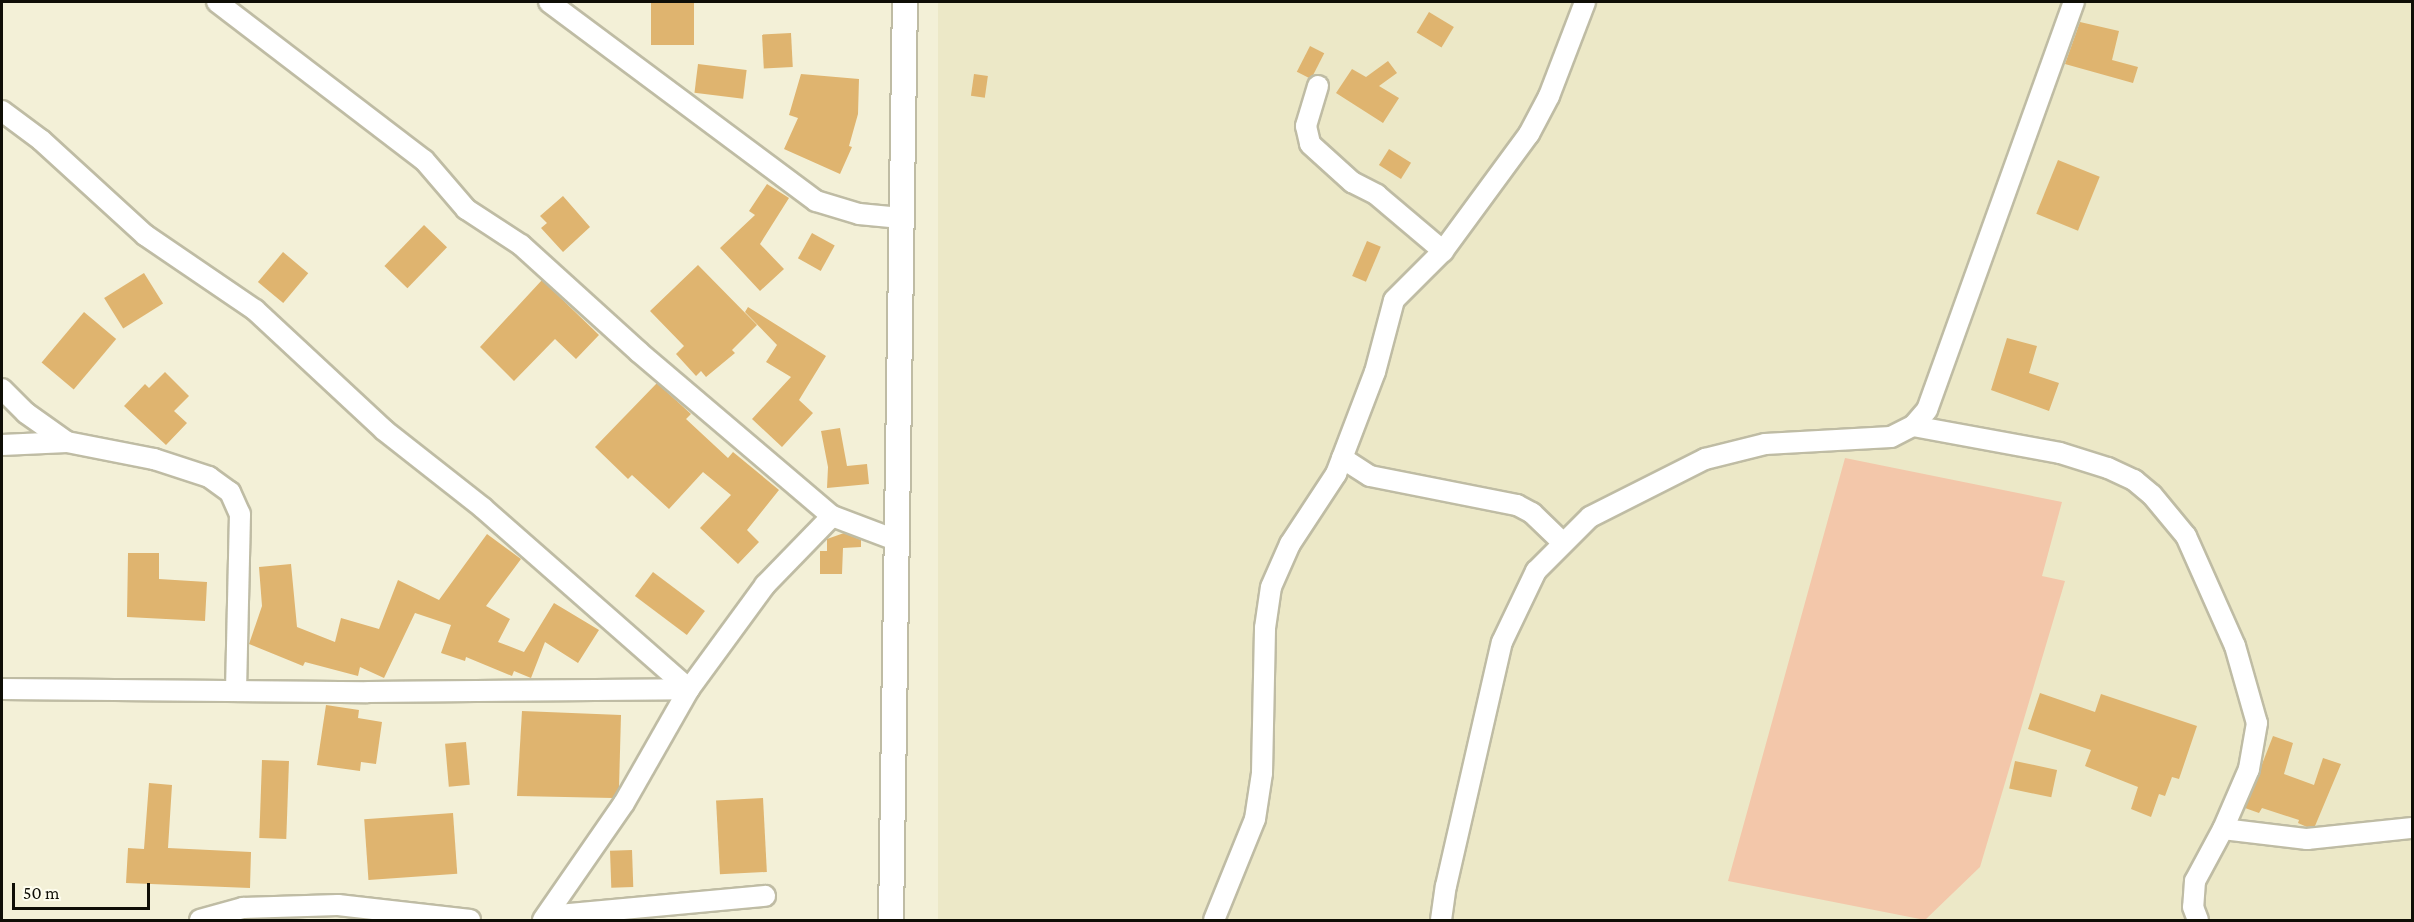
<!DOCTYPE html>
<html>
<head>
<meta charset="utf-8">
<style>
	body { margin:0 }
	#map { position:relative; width:2414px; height:922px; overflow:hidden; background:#f3f0d7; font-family:"Crimson Pro",serif }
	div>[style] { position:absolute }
	.built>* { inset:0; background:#ece8c7; transform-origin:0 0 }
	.green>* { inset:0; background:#f3c7aa }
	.building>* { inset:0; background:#dfb46f; transform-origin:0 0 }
	.roads { filter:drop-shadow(2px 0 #bfbca4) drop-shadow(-2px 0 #bfbca4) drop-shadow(0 2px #bfbca4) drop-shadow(0 -2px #bfbca4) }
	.minor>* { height:20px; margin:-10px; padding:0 10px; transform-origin:10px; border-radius:10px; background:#fff }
	.tertiary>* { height:24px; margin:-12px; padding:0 12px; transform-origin:12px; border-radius:12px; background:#fff }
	span { translate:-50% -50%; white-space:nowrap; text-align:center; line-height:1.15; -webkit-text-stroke:4.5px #fefdee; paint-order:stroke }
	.frame { position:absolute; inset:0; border:3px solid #0f0e06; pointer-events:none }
	.scale { position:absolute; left:12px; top:883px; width:138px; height:27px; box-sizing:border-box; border:3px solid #0f0e06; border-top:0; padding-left:8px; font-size:18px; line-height:21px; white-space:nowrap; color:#0f0e06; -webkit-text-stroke:4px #fefdee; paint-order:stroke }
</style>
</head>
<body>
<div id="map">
	<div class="built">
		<i style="left:938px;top:2px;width:1474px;height:918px"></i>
	</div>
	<div class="green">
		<i style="clip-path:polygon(1845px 458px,2062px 502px,2042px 576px,2065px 581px,1980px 867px,1925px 920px,1728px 881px)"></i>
	</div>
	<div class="building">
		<i style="left:651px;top:2px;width:43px;height:43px"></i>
		<i style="left:1429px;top:12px;width:29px;height:24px;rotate:31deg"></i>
		<i style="clip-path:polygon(2080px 22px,2119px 31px,2112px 60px,2138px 67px,2133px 83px,2065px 64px)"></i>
		<i style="left:791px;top:33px;width:34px;height:29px;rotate:87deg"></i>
		<i style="left:1310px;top:46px;width:16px;height:29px;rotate:27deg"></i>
		<i style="clip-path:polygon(1388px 61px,1397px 73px,1379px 86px,1399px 98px,1383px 123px,1336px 93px,1352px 69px,1366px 77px)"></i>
		<i style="left:698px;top:64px;width:49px;height:29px;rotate:7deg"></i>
		<i style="clip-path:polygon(801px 74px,859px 79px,858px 114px,849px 146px,852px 147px,840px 174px,784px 149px,798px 118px,789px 115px)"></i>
		<i style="left:974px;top:74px;width:14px;height:22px;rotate:8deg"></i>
		<i style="left:1389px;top:149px;width:26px;height:19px;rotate:32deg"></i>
		<i style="left:2058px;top:160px;width:45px;height:58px;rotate:22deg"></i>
		<i style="clip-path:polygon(767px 184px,789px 198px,760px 244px,784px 269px,760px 291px,720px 248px,755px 215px,749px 211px)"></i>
		<i style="clip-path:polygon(563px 196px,590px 227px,563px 252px,541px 228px,547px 223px,540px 216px)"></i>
		<i style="left:424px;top:225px;width:32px;height:57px;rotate:44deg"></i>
		<i style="left:812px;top:233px;width:26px;height:29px;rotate:29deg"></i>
		<i style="left:1367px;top:241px;width:15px;height:38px;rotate:23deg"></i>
		<i style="left:283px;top:252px;width:33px;height:39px;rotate:40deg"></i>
		<i style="clip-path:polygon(698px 265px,757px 325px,732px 350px,735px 353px,706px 377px,701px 371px,696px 376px,676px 354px,684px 346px,650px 311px)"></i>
		<i style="left:144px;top:273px;width:36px;height:47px;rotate:58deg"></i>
		<i style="clip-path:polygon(542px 280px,599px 335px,576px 359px,555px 339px,514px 381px,480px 347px)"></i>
		<i style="clip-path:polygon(748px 307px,826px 356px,799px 400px,813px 413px,782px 447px,752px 419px,791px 377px,766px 362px,777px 345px,745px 312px)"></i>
		<i style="left:84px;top:312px;width:42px;height:66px;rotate:40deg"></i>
		<i style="clip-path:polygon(2007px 338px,2037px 346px,2029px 373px,2059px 383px,2049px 411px,1991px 390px)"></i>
		<i style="clip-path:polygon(165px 372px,189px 396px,174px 411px,187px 423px,166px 445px,124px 406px,145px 384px,149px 388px)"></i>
		<i style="clip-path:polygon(657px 383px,691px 414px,686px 419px,728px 458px,733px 452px,779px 490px,747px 530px,759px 542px,738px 564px,700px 528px,731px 495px,703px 472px,669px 509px,632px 475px,628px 479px,595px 447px)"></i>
		<i style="clip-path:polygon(840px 428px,847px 466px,867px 464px,869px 484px,827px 488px,828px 467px,821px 431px)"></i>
		<i style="clip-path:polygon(844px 533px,861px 540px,861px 547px,843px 548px,842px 574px,820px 574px,820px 551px,827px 551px,827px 539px)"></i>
		<i style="clip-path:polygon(487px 534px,521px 559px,486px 606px,510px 619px,498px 642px,524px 652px,554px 603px,599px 630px,578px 663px,545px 642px,531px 678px,514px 671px,512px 676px,466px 657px,465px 661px,441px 653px,451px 625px,415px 613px,384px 678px,360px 667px,358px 676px,305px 662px,303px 666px,249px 644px,262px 606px,259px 567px,291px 564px,297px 627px,335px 642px,341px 618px,379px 629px,398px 580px,439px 600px)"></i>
		<i style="clip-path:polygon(128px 553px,159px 553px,159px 579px,207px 582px,205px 621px,127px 617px)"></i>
		<i style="left:653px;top:572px;width:65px;height:30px;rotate:37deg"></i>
		<i style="clip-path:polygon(2040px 693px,2095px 712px,2101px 694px,2197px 726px,2179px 779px,2172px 777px,2165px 796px,2159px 794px,2151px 817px,2131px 809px,2138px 787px,2085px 766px,2091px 750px,2028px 729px)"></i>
		<i style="clip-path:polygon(326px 705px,359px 710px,358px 718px,382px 722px,376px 764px,361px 762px,360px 771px,317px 765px)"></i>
		<i style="clip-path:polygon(522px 711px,621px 715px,619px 788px,613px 798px,517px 796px)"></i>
		<i style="clip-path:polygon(2273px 736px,2293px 743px,2284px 774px,2314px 785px,2323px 758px,2341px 764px,2315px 826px,2307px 827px,2298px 823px,2299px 820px,2262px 808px,2259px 813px,2245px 808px)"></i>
		<i style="left:466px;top:742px;width:43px;height:21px;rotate:85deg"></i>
		<i style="left:262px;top:760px;width:27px;height:78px;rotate:2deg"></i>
		<i style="left:2015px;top:761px;width:43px;height:28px;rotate:12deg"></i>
		<i style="clip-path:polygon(149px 783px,172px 785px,168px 848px,251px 852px,250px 888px,126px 883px,128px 848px,144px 849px)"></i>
		<i style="left:763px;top:798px;width:74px;height:47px;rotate:87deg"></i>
		<i style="left:453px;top:813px;width:61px;height:89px;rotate:86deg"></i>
		<i style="left:632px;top:850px;width:37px;height:22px;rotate:88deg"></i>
	</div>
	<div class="roads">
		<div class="minor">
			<i style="left:217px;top:2px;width:260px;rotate:37.4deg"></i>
			<i style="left:424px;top:160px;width:65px;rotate:49.4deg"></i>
			<i style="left:466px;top:209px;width:66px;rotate:33.2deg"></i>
			<i style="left:521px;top:245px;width:159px;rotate:42.2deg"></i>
			<i style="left:639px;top:352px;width:253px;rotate:40.4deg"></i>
			<i style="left:832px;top:516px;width:71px;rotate:20.7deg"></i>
			<i style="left:549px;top:2px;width:333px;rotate:36.7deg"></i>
			<i style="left:816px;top:201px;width:45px;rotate:16.8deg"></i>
			<i style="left:859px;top:214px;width:42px;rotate:5.4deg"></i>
			<i style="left:1318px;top:86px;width:42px;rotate:106.7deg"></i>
			<i style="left:1306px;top:126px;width:18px;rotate:77deg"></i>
			<i style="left:1310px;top:144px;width:57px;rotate:42.1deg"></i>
			<i style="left:1352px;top:182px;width:28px;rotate:27deg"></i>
			<i style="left:1377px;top:195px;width:87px;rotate:40.3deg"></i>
			<i style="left:2px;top:111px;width:49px;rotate:36.6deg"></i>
			<i style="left:41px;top:140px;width:141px;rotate:42.4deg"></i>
			<i style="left:145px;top:235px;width:133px;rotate:34.3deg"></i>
			<i style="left:255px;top:310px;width:176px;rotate:42.9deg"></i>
			<i style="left:384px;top:430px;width:126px;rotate:38.2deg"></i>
			<i style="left:483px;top:508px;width:274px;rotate:41.3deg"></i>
			<i style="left:2px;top:389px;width:34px;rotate:45deg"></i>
			<i style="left:26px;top:413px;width:50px;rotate:35.3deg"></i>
			<i style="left:67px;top:442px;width:89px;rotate:11.1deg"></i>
			<i style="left:154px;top:459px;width:58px;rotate:18.1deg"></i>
			<i style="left:209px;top:477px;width:26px;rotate:36deg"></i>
			<i style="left:230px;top:492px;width:24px;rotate:66deg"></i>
			<i style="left:240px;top:514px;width:177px;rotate:91.3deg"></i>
			<i style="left:1913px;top:426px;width:149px;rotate:10.4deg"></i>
			<i style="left:2060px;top:453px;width:50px;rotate:17.4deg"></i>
			<i style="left:2108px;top:468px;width:29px;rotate:25deg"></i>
			<i style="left:2134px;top:480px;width:23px;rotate:40deg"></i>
			<i style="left:2152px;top:495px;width:53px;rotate:50.3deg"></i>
			<i style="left:2186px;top:536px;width:120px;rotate:66deg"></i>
			<i style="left:2235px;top:646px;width:80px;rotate:74.1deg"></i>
			<i style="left:2257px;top:723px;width:47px;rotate:99.9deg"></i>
			<i style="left:2249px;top:769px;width:65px;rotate:113.4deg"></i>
			<i style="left:2223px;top:829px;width:59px;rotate:118.3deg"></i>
			<i style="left:2195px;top:881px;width:26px;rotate:94deg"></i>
			<i style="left:2193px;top:907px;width:14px;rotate:69deg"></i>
			<i style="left:2px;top:445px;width:65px;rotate:-2.6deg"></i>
			<i style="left:1342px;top:458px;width:33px;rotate:33deg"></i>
			<i style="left:1370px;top:476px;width:150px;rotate:11.2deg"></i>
			<i style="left:1517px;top:505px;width:17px;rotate:28deg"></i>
			<i style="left:1532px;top:513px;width:42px;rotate:44deg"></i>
			<i style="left:2px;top:689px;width:366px;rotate:0.5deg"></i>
			<i style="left:368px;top:692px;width:321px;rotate:-0.5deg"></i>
			<i style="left:2223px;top:829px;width:85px;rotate:6.8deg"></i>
			<i style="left:2307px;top:839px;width:106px;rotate:-6deg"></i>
			<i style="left:548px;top:916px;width:218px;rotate:-5.3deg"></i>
			<i style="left:200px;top:920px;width:45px;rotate:-15.6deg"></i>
			<i style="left:243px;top:908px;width:95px;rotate:-1.8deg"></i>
			<i style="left:338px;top:905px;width:133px;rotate:6.5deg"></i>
			<i style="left:543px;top:920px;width:142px;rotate:-55.3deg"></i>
			<i style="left:624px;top:803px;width:131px;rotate:-60.3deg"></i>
			<i style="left:689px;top:689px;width:129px;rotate:-53.8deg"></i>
			<i style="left:765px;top:585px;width:96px;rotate:-45.8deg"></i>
			<i style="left:1214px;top:920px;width:109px;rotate:-67.9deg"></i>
			<i style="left:1255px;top:819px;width:47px;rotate:-81.3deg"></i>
			<i style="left:1262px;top:773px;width:145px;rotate:-88.8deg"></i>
			<i style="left:1265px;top:628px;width:41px;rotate:-81.7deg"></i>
			<i style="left:1271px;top:587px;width:47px;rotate:-66.2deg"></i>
			<i style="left:1290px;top:544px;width:84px;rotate:-56.7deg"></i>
			<i style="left:1336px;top:474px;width:109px;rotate:-69.1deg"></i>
			<i style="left:1375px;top:372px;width:74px;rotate:-75.2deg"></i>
			<i style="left:1394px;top:300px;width:69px;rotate:-45deg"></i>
			<i style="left:1443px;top:251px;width:145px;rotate:-53.7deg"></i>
			<i style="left:1529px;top:134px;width:43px;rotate:-62.2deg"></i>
			<i style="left:1549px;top:96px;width:101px;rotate:-69deg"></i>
			<i style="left:1441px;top:920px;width:34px;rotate:-82deg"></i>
			<i style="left:1446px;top:886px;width:250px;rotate:-77.1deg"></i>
			<i style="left:1502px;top:642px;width:79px;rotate:-64.4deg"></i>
			<i style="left:1536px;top:571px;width:76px;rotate:-45deg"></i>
			<i style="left:1590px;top:517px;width:129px;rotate:-26.8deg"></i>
			<i style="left:1705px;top:459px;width:62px;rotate:-14deg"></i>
			<i style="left:1765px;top:444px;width:126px;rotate:-3.2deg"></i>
			<i style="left:1891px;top:437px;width:25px;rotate:-27deg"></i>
			<i style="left:1913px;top:426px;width:21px;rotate:-49deg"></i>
			<i style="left:1927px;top:410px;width:434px;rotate:-70.2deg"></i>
		</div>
		<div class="tertiary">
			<i style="left:891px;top:920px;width:918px;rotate:-89.13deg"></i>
		</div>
	</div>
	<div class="frame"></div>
	<div class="scale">50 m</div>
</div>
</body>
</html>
